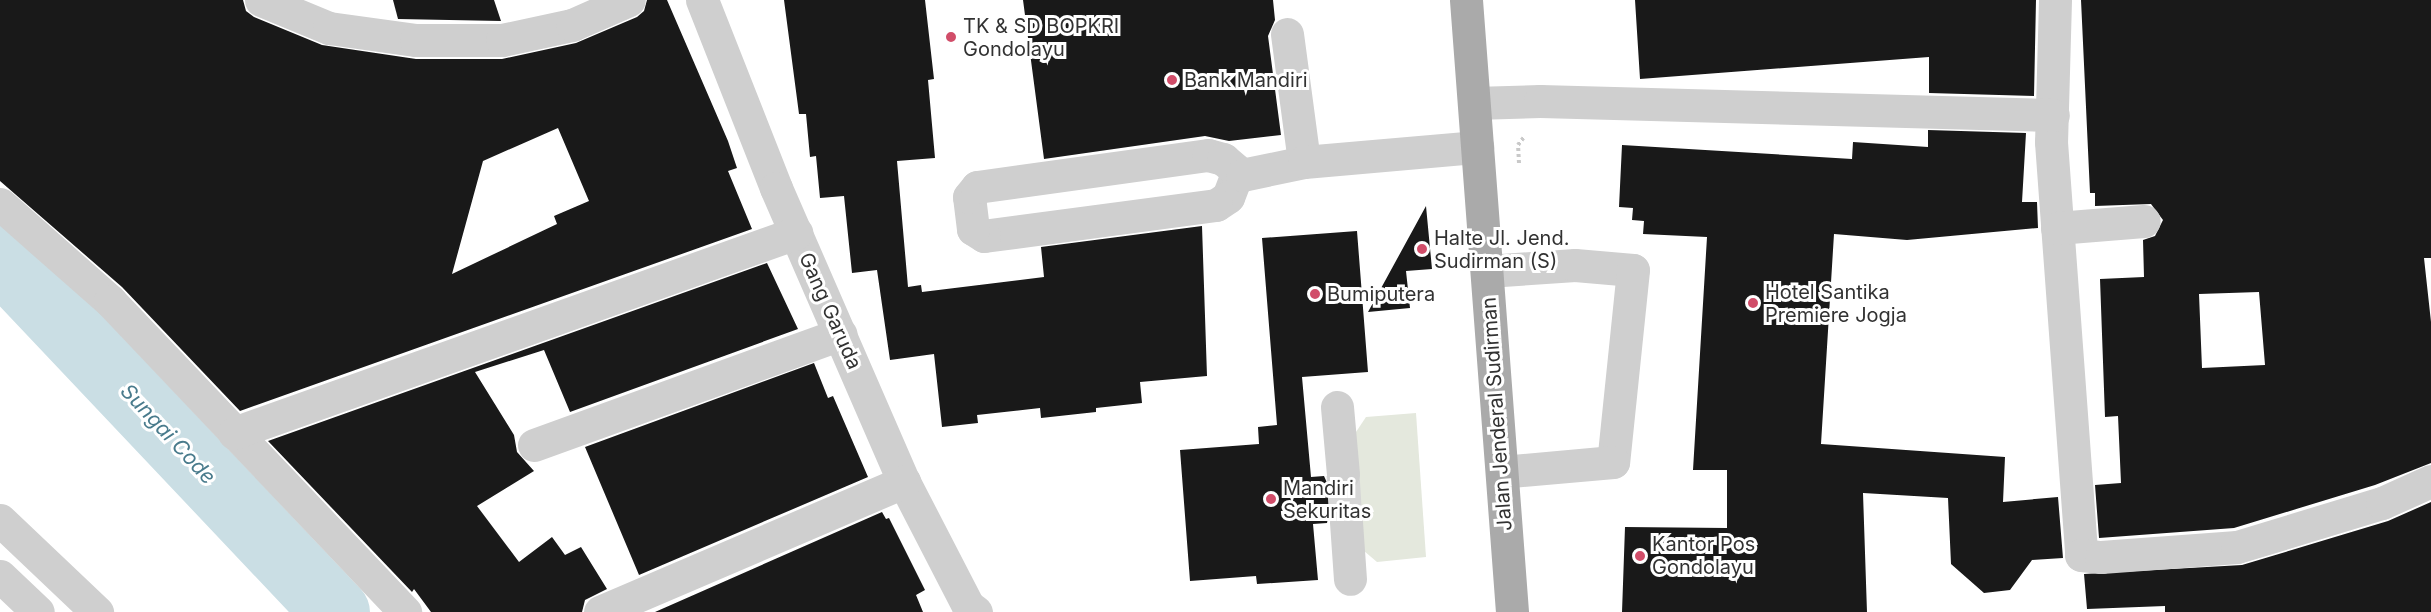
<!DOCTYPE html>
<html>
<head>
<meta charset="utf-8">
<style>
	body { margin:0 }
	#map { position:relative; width:2431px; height:612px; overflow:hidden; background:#fff; font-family:Inter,sans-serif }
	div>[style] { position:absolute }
	.green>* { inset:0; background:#e4e8dd }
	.river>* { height:68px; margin:-34px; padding:0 34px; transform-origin:34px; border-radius:34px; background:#cadee4 }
	.building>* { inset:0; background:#191919 }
	.minor-tunnel>* { height:33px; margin-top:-16.5px; transform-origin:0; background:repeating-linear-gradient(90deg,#d6d6d6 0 33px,transparent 0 49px) }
	.path>* { height:4px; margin-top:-2px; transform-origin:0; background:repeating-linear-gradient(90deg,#c9c9c9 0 3px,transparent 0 6px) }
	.minor>* { height:33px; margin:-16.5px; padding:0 16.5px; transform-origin:16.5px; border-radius:16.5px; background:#cfcfcf }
	.major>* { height:33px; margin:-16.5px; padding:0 16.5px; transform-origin:16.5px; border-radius:16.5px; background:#aaa }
	.dots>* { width:16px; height:16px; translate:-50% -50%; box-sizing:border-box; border:3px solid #fff; border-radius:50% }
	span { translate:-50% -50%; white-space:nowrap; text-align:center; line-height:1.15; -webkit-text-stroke:6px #fff; paint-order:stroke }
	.poi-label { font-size:20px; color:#323232 }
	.left { translate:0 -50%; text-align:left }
	.street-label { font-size:20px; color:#323232 }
	.water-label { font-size:21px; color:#497b8c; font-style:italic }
</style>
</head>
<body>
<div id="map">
	<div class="green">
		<i style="clip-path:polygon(1416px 413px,1426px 557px,1377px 562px,1357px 545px,1350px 441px,1366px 417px)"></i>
	</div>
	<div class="river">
		<i style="left:0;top:257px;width:489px;rotate:46.6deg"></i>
	</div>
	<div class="building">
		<i style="clip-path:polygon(evenodd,0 0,243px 0,246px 11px,254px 17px,322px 45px,416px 59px,502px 59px,576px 43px,637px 17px,644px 11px,647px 0,667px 0,728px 141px,737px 168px,728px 171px,752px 229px,240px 411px,122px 287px,0 181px,0 0,558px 128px,589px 201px,554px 216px,557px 224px,452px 274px,483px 161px,558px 128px)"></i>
		<i style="clip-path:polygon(393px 0,494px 0,501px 21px,398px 19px)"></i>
		<i style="clip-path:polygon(784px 0,925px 0,934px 79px,928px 80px,935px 158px,897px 161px,908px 287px,921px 285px,922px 292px,1044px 277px,1041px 247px,1202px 226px,1207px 376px,1140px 382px,1142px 403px,1096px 408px,1096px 412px,1041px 418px,1040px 408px,977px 415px,978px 423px,942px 427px,934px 354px,890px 360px,877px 270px,852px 273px,844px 196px,820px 198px,816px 156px,810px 157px,806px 114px,799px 114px)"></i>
		<i style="clip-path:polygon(1023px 0,1273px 0,1275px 20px,1268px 36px,1281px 135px,1229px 141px,1205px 136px,1044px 159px)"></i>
		<i style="clip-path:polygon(1635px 0,2036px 0,2034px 96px,1929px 93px,1929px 57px,1640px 79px)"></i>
		<i style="clip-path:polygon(evenodd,2081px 0,2431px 0,2431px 258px,2424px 258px,2431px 322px,2431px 463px,2375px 485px,2234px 528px,2099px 538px,2095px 485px,2121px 483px,2118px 416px,2105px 417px,2100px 279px,2144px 277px,2143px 240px,2155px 236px,2163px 220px,2151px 204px,2095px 206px,2095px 193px,2090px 193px,2081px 0,2259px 292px,2265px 365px,2202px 368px,2199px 294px,2259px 292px)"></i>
		<i style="clip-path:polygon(1928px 130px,2026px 133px,2022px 202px,2037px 202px,2038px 228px,1907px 240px,1834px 234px,1821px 444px,2005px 457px,2003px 502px,2058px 497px,2063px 558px,2032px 560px,2010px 590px,1984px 593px,1951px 564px,1948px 498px,1863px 493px,1867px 612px,1622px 612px,1625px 527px,1727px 528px,1727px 470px,1693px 470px,1707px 237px,1643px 234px,1644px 221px,1632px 220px,1633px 208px,1619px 207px,1622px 145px,1852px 159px,1853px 142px,1928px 147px)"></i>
		<i style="clip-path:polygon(1426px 206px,1432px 269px,1406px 271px,1410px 308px,1368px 312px)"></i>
		<i style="clip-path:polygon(1357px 231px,1368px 372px,1302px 377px,1311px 477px,1324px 476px,1328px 485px,1344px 493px,1358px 485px,1360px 510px,1344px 503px,1329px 513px,1327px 523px,1313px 524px,1318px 580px,1257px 584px,1256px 576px,1190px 581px,1180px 450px,1259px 444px,1258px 427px,1277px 425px,1262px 238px)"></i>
		<i style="clip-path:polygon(767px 263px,798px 329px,570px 412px,544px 350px,475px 372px,514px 435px,517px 452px,534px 471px,477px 506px,519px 562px,552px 537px,565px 555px,581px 547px,607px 589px,585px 600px,582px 612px,431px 612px,414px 589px,412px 592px,268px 441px)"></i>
		<i style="clip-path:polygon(814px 363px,828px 398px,833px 396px,868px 477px,639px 575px,585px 447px)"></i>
		<i style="clip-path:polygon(2431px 502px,2431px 612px,2165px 612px,2165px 606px,2087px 609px,2084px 574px,2242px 565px,2388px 521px)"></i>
		<i style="clip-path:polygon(882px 512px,886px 519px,889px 518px,925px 590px,916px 595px,923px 612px,655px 612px)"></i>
	</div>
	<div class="minor-tunnel">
		<i style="left:1343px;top:474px;width:48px;rotate:86.4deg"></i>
	</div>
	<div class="path">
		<i style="left:1519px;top:163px;width:18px;rotate:-93deg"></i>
		<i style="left:1518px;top:145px;width:10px;rotate:-53deg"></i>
	</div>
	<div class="minor">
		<i style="left:261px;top:0;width:74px;rotate:22.4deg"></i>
		<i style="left:329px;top:28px;width:88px;rotate:7.9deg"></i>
		<i style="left:416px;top:40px;width:86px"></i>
		<i style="left:502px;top:40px;width:72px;rotate:-12.1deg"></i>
		<i style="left:572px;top:25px;width:62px;rotate:-23.7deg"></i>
		<i style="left:702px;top:0;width:202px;rotate:68.5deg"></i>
		<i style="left:776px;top:188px;width:321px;rotate:66.5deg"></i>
		<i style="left:904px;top:482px;width:140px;rotate:62.7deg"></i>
		<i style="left:968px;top:606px;width:10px;rotate:37deg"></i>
		<i style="left:2055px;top:0;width:142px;rotate:91.6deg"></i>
		<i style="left:2051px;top:142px;width:414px;rotate:85.8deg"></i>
		<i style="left:2081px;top:555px;width:20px;rotate:6deg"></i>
		<i style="left:2101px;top:557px;width:136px;rotate:-4.2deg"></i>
		<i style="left:2237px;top:547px;width:152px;rotate:-16.9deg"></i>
		<i style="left:2382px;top:503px;width:54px;rotate:-24.2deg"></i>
		<i style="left:1287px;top:34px;width:114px;rotate:82.4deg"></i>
		<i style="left:1474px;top:103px;width:66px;rotate:-1.7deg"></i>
		<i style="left:1540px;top:101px;width:513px;rotate:1.56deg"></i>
		<i style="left:1242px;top:175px;width:8px;rotate:150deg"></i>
		<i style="left:1235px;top:179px;width:19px;rotate:111deg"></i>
		<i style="left:1228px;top:197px;width:14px;rotate:146deg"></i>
		<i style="left:1216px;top:205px;width:234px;rotate:172.4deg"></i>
		<i style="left:984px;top:236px;width:13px;rotate:-148deg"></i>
		<i style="left:973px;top:229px;width:32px;rotate:-97deg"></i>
		<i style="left:969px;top:197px;width:13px;rotate:-51deg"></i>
		<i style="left:977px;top:187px;width:233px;rotate:-7.9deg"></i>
		<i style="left:1208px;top:155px;width:16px;rotate:15deg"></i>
		<i style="left:1223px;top:159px;width:25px;rotate:40deg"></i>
		<i style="left:1242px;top:175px;width:63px;rotate:-11.8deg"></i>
		<i style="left:1304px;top:162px;width:174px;rotate:-5deg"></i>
		<i style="left:0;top:204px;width:147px;rotate:41.4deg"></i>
		<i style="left:110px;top:301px;width:429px;rotate:46.5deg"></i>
		<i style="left:2057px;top:228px;width:87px;rotate:-4.6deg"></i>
		<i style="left:1487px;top:271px;width:88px;rotate:-3.9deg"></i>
		<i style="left:1575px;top:265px;width:58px;rotate:4.9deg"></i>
		<i style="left:1633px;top:270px;width:193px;rotate:95.9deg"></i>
		<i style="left:1613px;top:462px;width:111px;rotate:174.9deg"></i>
		<i style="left:1337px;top:407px;width:67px;rotate:84.9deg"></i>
		<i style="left:234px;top:433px;width:597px;rotate:-19.59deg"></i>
		<i style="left:534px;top:445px;width:326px;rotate:-19.9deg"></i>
		<i style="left:0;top:520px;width:134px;rotate:43.5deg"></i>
		<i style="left:1346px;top:522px;width:57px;rotate:86deg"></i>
		<i style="left:0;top:576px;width:52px;rotate:43.5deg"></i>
		<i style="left:600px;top:612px;width:331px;rotate:-23.2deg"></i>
	</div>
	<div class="major">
		<i style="left:1466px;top:0;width:614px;rotate:85.7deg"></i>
	</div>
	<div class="dots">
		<i style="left:951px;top:37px;background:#d14d69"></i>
		<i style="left:1172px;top:80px;background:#d14d69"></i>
		<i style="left:1422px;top:249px;background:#d14d69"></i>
		<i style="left:1315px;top:294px;background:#d14d69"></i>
		<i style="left:1753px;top:303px;background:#d14d69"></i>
		<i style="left:1271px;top:499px;background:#d14d69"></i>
		<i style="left:1640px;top:556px;background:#d14d69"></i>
	</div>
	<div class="poi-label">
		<span class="left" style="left:963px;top:38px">TK &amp; SD BOPKRI<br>Gondolayu</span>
		<span class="left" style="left:1184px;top:80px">Bank Mandiri</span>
		<span class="left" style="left:1434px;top:250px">Halte Jl. Jend.<br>Sudirman (S)</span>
		<span class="left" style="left:1765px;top:304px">Hotel Santika<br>Premiere Jogja</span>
		<span class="left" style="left:1327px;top:294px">Bumiputera</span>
		<span class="left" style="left:1283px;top:500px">Mandiri<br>Sekuritas</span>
		<span class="left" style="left:1652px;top:556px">Kantor Pos<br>Gondolayu</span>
	</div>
	<div class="street-label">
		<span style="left:830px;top:311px;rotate:66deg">Gang Garuda</span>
		<span style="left:1497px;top:414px;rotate:-94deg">Jalan Jenderal Sudirman</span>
	</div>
	<div class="water-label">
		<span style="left:168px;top:434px;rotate:47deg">Sungai Code</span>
	</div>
</div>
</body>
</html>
